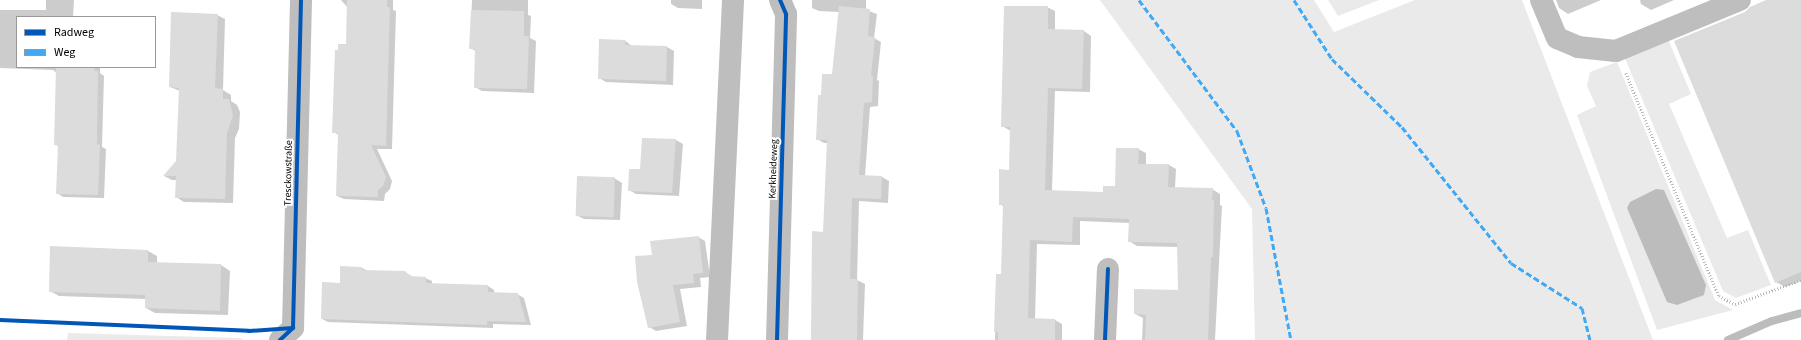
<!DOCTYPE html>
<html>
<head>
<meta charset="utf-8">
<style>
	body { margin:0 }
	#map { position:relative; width:1801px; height:340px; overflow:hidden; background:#fff; font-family:"Source Sans 3",sans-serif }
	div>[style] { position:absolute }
	.green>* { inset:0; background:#eaeaea }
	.water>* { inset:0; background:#bcbcbc }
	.shadow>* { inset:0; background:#0003 }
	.stream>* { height:8px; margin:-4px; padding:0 4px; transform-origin:4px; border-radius:4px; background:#bcbcbc }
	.building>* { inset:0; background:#dcdcdc; transform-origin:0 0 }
	.path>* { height:2.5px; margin-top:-1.25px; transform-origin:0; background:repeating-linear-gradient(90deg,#b8b8b8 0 1px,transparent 0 3px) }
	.minor>* { height:22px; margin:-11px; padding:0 11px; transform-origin:11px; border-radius:11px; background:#bebebe }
	.quiet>* { height:3px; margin-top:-1.5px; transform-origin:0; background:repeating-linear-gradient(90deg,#3fa9f5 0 6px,transparent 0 9px) }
	.cycleway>* { height:4px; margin:-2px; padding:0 2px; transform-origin:2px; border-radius:2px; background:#0057b8 }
	span { translate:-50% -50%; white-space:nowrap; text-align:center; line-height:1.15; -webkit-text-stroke:4px #fff; paint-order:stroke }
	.street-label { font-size:10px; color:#000 }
	.legend { position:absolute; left:16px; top:16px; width:140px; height:52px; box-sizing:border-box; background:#fff; border:1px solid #999; margin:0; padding:5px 7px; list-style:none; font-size:12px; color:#000 }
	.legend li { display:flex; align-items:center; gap:8px; height:20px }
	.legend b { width:20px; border:1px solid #999 }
</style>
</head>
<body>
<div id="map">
	<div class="green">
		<i style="clip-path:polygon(1100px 0,1314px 0,1334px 32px,1415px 0,1522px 0,1653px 340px,1255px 340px,1252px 209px)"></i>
		<i style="clip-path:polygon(1328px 0,1379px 0,1338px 16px)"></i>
		<i style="clip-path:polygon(1668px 39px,1691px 94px,1669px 104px,1727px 238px,1748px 230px,1771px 285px,1736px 298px,1723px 291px,1624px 56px)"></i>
		<i style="clip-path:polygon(1617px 62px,1715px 300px,1733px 310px,1657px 330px,1577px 115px,1596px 106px,1587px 86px,1590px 72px)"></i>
		<i style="clip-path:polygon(68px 333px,240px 338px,243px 340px,67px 340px)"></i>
	</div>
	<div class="water">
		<i style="clip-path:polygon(1656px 189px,1664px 190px,1706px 285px,1704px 295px,1677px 305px,1667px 302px,1627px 208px,1630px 202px)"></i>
	</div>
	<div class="shadow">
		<i style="clip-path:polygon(46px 0,74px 0,73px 17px,17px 17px,17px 67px,100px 67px,100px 73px,104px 76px,102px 147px,106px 149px,104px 198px,63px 197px,57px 193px,59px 147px,55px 144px,57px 73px,53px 70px,0 68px,0 10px,46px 10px)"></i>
		<i style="clip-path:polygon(341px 0,393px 0,393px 10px,396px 11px,392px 149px,377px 149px,392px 181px,390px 189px,385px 194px,384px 201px,344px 199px,337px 196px,339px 135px,333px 132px,339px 51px,347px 45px,348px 8px)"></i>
		<i style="clip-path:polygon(472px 0,528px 0,528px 15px,531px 16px,530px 38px,536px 41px,534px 93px,482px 91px,475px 87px,476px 51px,470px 48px)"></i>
		<i style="clip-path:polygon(671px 0,702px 0,702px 9px,678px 8px,671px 4px)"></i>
		<i style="clip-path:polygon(812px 0,866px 0,866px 10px,877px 14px,874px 38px,881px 42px,877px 80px,879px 81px,878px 106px,870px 107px,865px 176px,882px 177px,889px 181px,888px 203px,859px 201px,857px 280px,865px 284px,863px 340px,812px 340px,824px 233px,828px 143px,824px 143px,817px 139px,822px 97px,833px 75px,839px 12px,819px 11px,812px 8px)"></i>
		<i style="clip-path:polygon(1556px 0,1601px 0,1568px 14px,1559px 8px)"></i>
		<i style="clip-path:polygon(1640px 0,1674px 0,1651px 10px,1641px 4px)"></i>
		<i style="clip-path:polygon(1769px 0,1801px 0,1801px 281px,1785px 287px,1776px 282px,1745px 12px)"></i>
		<i style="clip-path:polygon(1047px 7px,1055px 11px,1055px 30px,1084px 31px,1091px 36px,1090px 92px,1055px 91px,1052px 191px,1104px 193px,1116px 187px,1138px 149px,1146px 153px,1146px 165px,1169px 165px,1176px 169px,1175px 188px,1212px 189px,1220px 194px,1220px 205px,1222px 206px,1215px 340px,1142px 340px,1143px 318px,1135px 314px,1179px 291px,1178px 247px,1137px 246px,1129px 241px,1130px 223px,1080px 221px,1080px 245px,1037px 244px,1035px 319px,1055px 320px,1062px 324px,1062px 340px,995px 340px,997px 275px,1002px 275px,1004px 207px,1000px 204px,1010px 171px,1011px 131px,1002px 126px)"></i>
		<i style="clip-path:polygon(217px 15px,225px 19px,223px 90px,231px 95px,231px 101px,237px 105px,240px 112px,239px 129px,235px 138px,233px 203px,184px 202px,176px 197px,177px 180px,172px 180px,164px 176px,177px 162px,180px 91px,170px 87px)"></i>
		<i style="clip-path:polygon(624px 40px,632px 46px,667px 47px,674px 51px,673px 85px,606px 82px,599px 78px)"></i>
		<i style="clip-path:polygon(643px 139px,676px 140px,683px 144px,679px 196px,636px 194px,629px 190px,641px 170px)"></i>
		<i style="clip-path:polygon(614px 178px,622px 183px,620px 220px,584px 219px,576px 215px)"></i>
		<i style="clip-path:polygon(698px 237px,705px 241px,710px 277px,700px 278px,701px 287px,680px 289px,687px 326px,656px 331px,649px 327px)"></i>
		<i style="clip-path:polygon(51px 247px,148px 251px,157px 256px,157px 263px,221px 265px,230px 271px,228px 315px,155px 313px,146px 308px,146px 299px,59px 296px,50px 291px)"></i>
		<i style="clip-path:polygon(362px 268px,368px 271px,405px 272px,413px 277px,425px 278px,432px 281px,432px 284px,488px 286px,494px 290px,494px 293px,517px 294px,524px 298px,531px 325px,493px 324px,493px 328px,328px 322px,322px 319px,341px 284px)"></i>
	</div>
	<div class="stream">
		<i style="left:1728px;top:340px;width:48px;rotate:-23.4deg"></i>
		<i style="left:1772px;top:321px;width:30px;rotate:-15deg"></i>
	</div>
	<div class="building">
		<i style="clip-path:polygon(347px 0,387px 0,387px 7px,390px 7px,386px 146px,371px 145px,386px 177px,383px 186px,378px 190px,378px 197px,336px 196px,338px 133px,332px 133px,335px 50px,338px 50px,338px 44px,346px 44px)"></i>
		<i style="clip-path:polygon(1766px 0,1801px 0,1801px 272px,1775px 283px,1674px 41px,1745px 12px,1750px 7px)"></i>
		<i style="clip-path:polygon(839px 6px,870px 9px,868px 36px,875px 37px,871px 76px,873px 76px,872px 102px,864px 103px,859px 175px,882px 176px,881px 199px,852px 198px,850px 279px,858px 279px,857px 340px,811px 340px,812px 231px,823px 232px,827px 140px,816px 140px,818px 95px,821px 95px,822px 74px,832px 74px)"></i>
		<i style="clip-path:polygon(1004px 6px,1048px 6px,1048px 29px,1084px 30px,1082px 89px,1048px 88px,1045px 190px,1103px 192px,1103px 186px,1115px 186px,1116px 148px,1139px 148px,1138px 164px,1169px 164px,1168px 187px,1213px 188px,1212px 200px,1214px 200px,1213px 257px,1211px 257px,1208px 340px,1145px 340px,1146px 315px,1134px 314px,1134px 289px,1178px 290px,1177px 243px,1128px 242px,1129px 219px,1073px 217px,1072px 242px,1030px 240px,1028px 318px,1055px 319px,1055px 340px,998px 340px,998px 332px,994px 332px,996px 274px,1001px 274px,1003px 205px,999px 205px,999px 169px,1009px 170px,1010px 127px,1001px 127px)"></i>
		<i style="clip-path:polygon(471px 10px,524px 11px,524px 36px,529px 36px,527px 89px,474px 88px,475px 49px,469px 49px)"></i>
		<i style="clip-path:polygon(171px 12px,218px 14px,215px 88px,223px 89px,223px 99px,229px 99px,233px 115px,227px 133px,225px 199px,175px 198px,176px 176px,163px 176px,176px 161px,179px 88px,169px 87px)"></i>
		<i style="clip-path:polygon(599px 39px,625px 40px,625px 45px,667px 46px,666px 81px,598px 79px)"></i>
		<i style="clip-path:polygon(56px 67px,95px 67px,94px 71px,98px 71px,97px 145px,100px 144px,98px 195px,56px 194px,58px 145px,54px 145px)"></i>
		<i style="clip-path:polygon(642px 138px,676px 139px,672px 193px,628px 191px,629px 169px,640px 169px)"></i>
		<i style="left:577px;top:176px;width:38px;height:40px;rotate:2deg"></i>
		<i style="clip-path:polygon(699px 236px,703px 273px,693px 274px,694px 283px,673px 285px,680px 322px,648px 328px,637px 282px,635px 256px,652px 255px,650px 241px)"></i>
		<i style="clip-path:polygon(50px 246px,148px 250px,148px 262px,221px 264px,220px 311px,145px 308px,145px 295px,49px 292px)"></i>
		<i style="clip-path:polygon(340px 266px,362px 267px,362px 270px,405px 271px,410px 276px,426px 277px,426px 283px,488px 285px,488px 292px,518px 293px,526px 322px,487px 321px,487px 325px,321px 319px,322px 282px,340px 283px)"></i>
	</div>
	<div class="path">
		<i style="left:1626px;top:73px;width:242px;rotate:67.4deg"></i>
		<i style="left:1719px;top:296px;width:18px;rotate:27deg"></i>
		<i style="left:1735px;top:304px;width:70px;rotate:-20deg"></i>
	</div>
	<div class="minor">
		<i style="left:1541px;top:0;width:41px;rotate:67.2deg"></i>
		<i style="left:1557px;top:38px;width:23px;rotate:23deg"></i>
		<i style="left:1578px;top:47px;width:38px;rotate:6deg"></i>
		<i style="left:1616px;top:51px;width:134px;rotate:-22.4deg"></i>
		<i style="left:280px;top:340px;width:18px;rotate:-43deg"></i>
		<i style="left:293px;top:328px;width:328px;rotate:-88.6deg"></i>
		<i style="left:717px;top:340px;width:340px;rotate:-87.3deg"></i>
		<i style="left:777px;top:340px;width:326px;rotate:-88.4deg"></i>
		<i style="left:786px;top:14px;width:15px;rotate:-113deg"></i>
		<i style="left:1105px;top:340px;width:71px;rotate:-87.6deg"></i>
	</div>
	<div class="quiet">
		<i style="left:1139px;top:0;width:164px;rotate:53.2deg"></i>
		<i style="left:1237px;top:131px;width:82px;rotate:69.4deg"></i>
		<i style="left:1266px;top:208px;width:134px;rotate:79.3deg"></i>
		<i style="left:1294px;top:0;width:70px;rotate:57.2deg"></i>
		<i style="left:1332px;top:59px;width:98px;rotate:44.2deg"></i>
		<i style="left:1402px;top:127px;width:174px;rotate:51.3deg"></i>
		<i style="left:1511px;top:263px;width:84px;rotate:32.4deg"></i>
		<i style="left:1582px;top:308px;width:33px;rotate:76deg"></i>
	</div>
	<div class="cycleway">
		<i style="left:0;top:320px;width:249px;rotate:2.5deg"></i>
		<i style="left:249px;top:331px;width:44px;rotate:-3.9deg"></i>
		<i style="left:280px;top:340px;width:18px;rotate:-43deg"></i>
		<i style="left:293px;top:328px;width:328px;rotate:-88.6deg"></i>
		<i style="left:777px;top:340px;width:326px;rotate:-88.4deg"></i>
		<i style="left:786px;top:14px;width:15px;rotate:-113deg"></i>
		<i style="left:1105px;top:340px;width:71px;rotate:-87.6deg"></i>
	</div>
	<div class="street-label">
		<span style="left:774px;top:169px;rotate:-88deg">Kerkheideweg</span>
		<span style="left:289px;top:173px;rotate:-89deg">Tresckowstraße</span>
	</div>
	<ul class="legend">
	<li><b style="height:5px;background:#0057b8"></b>Radweg</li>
	<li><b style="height:5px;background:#3fa9f5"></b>Weg</li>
	</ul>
</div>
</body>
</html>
